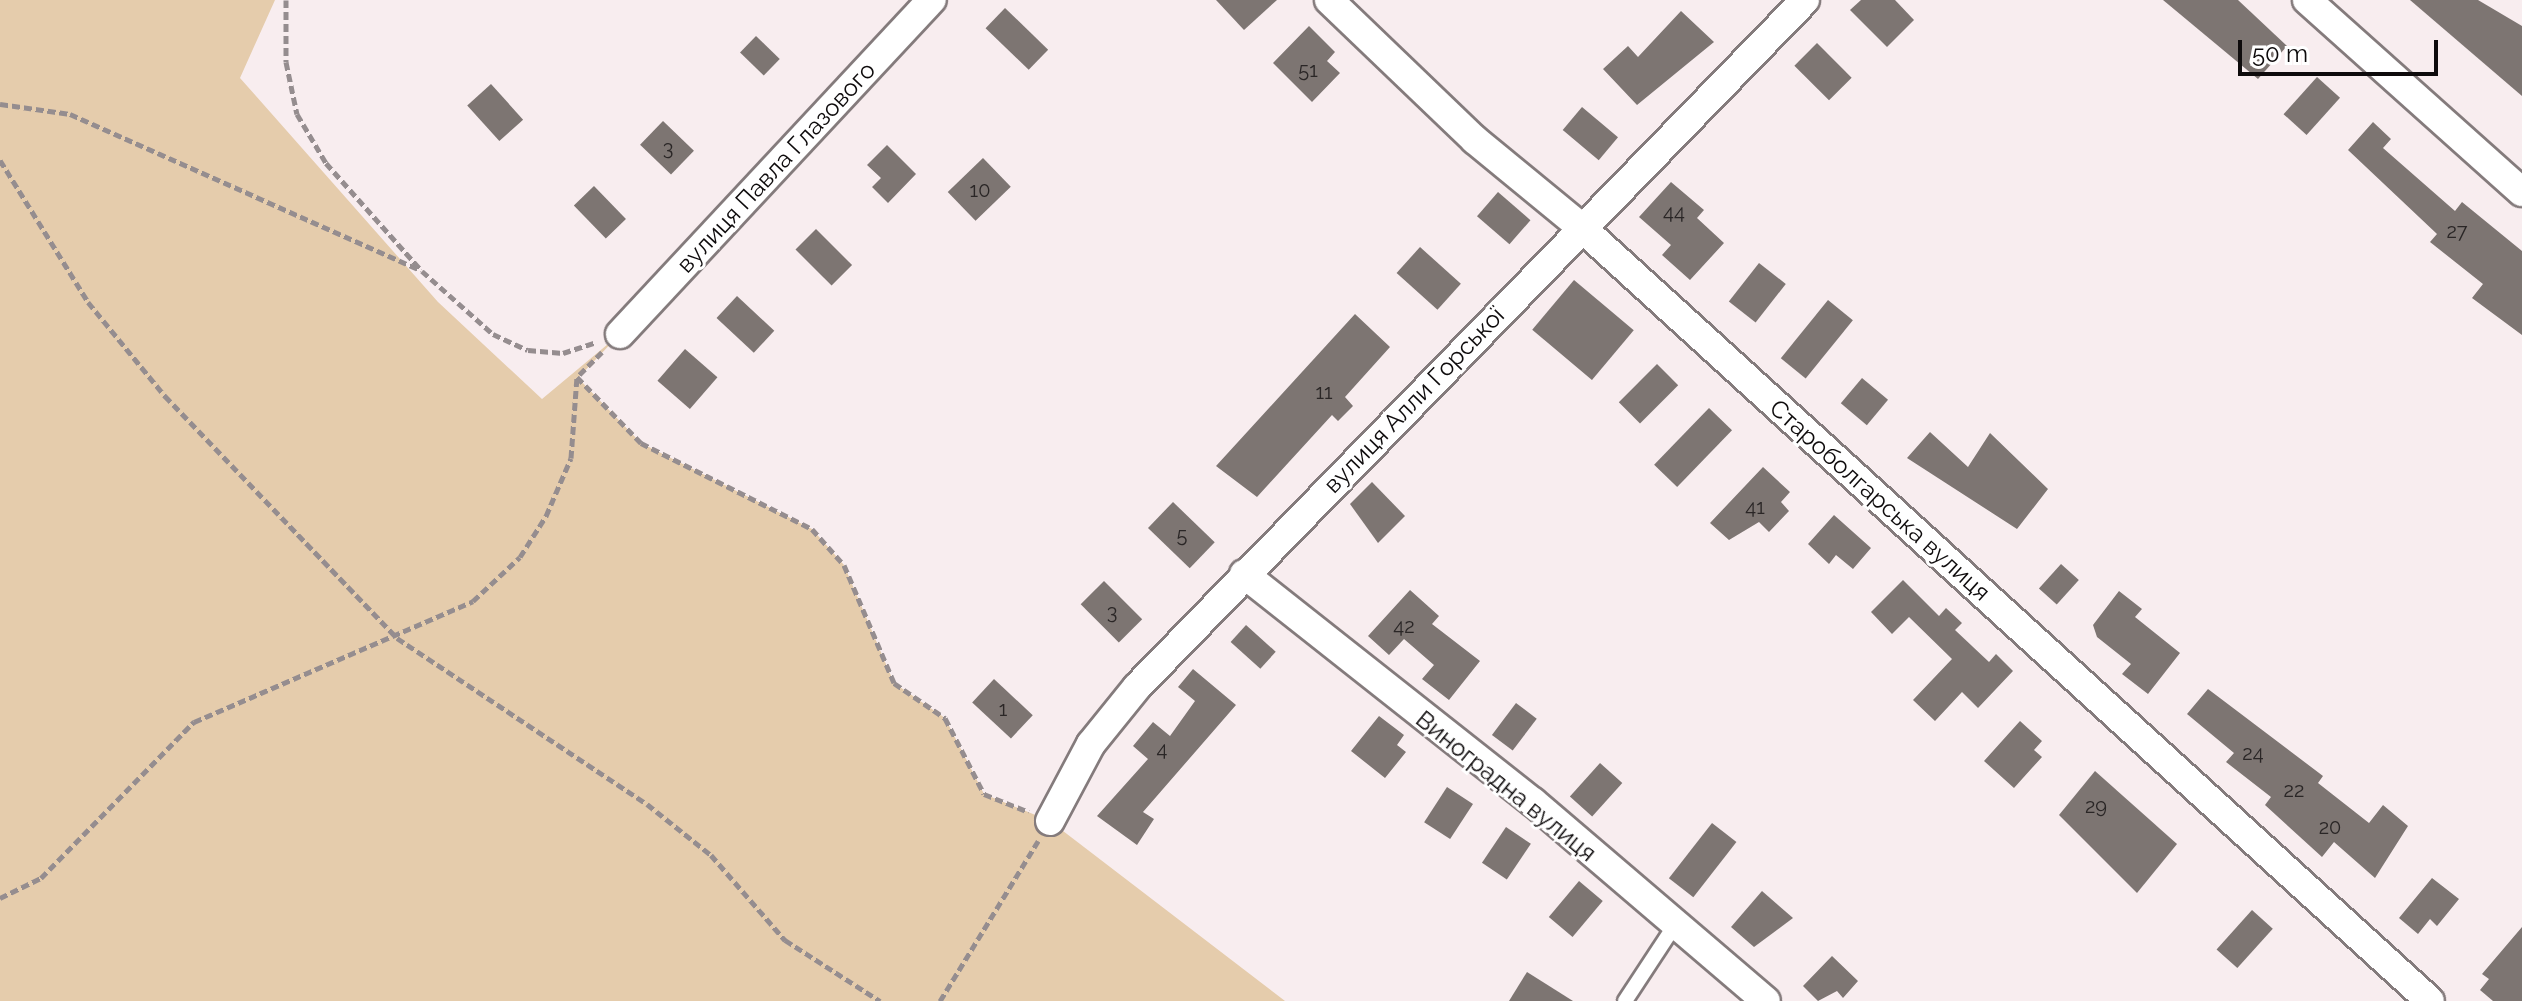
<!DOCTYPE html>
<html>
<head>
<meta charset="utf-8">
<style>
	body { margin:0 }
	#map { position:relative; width:2522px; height:1001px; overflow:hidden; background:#f8edef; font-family:Raleway,sans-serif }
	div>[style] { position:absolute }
	.green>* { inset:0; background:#e5ccac }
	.building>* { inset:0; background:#7d7572; transform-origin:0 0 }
	.path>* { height:5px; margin-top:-2.5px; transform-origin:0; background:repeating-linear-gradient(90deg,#958d8f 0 8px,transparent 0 12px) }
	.roads { filter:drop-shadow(2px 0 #847b7c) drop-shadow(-2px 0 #847b7c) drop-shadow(0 2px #847b7c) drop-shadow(0 -2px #847b7c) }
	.service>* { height:14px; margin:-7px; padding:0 7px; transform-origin:7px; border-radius:7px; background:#fff }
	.minor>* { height:28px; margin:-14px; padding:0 14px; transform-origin:14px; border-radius:14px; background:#fff }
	span { translate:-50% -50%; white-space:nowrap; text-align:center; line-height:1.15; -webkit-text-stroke:6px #fff; paint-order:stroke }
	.number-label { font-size:20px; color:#2a2626 }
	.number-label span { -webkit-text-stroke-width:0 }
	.street-label { font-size:24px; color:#0e0b0c }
	.scale { position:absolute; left:2238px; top:40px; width:200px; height:36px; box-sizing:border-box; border:4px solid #0e0b0c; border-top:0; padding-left:10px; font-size:24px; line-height:28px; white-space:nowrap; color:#0e0b0c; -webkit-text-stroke:6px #fff; paint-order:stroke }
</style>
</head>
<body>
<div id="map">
	<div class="green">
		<i style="clip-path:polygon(0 0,275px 0,240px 78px,438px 302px,542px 399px,620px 334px,578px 378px,641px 443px,812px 529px,844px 565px,894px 683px,945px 718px,984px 794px,1050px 821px,1285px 1001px,0 1001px)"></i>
	</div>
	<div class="building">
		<i style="clip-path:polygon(1216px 0,1277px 0,1244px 30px)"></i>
		<i style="clip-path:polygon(1861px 0,1895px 0,1914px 20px,1887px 47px,1850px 10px)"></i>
		<i style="clip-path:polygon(2163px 0,2238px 0,2287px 46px,2258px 79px)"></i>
		<i style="clip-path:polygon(2410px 0,2478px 0,2522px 26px,2522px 96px)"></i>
		<i style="left:1005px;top:8px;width:60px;height:28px;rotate:44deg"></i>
		<i style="clip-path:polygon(1681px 11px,1714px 42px,1637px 105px,1603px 69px,1628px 46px,1638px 57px)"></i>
		<i style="clip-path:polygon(1309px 26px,1335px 52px,1327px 61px,1340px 73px,1312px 102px,1273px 63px)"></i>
		<i style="left:756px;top:36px;width:33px;height:23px;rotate:44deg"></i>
		<i style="left:1817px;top:43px;width:49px;height:32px;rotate:45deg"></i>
		<i style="left:2317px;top:77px;width:31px;height:50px;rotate:42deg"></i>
		<i style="left:491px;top:84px;width:48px;height:32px;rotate:48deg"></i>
		<i style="left:1582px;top:107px;width:47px;height:30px;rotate:40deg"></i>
		<i style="left:663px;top:121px;width:43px;height:33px;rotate:44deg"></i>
		<i style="clip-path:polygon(2373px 122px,2391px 139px,2383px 148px,2455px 211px,2462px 202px,2522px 251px,2522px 335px,2472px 298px,2483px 284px,2430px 242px,2437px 234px,2348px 150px)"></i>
		<i style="clip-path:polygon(887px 145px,916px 174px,888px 203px,872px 187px,881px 178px,867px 165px)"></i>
		<i style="left:983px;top:158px;width:40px;height:49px;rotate:46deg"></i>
		<i style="clip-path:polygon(1671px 182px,1704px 210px,1697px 218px,1724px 243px,1690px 280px,1662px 255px,1671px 245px,1639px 217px)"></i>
		<i style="left:594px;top:186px;width:46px;height:28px;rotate:46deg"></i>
		<i style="left:1498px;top:192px;width:43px;height:32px;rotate:41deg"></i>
		<i style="left:816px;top:229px;width:51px;height:29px;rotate:45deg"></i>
		<i style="left:1420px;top:247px;width:55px;height:35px;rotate:42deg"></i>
		<i style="left:1759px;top:263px;width:34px;height:49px;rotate:38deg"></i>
		<i style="left:1574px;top:280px;width:78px;height:65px;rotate:40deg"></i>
		<i style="left:737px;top:296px;width:51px;height:30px;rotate:43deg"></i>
		<i style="left:1828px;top:300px;width:32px;height:75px;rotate:39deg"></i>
		<i style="clip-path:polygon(1355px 314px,1390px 347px,1345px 397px,1353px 406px,1338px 421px,1332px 415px,1257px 497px,1216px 466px)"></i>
		<i style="left:685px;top:349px;width:43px;height:42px;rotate:41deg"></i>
		<i style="left:1657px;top:364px;width:30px;height:54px;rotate:45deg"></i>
		<i style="left:1862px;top:378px;width:34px;height:33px;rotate:40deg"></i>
		<i style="left:1709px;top:408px;width:32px;height:79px;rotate:44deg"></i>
		<i style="clip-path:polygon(1930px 432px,1968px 467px,1990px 433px,2048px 489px,2017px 529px,1907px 458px)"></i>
		<i style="clip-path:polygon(1763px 467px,1790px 492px,1781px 502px,1789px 511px,1769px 532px,1759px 522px,1729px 540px,1710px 523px)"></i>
		<i style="clip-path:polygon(1372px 482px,1405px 516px,1378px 543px,1350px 504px)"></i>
		<i style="left:1173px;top:502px;width:58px;height:36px;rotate:44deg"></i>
		<i style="clip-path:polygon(1834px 515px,1871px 548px,1853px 569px,1836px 555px,1829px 564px,1808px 544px)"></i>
		<i style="left:2061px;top:564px;width:24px;height:33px;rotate:42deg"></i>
		<i style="clip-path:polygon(1903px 580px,1939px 616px,1946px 608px,1962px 623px,1955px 630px,1989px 662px,1996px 654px,2013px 671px,1978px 708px,1962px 692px,1935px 721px,1913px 700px,1952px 659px,1909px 617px,1892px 634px,1871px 612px)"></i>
		<i style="left:1104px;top:581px;width:54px;height:33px;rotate:45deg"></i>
		<i style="clip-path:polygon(1410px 590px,1439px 616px,1432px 624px,1480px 661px,1449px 700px,1422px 679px,1434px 665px,1404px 639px,1389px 655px,1368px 636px)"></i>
		<i style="clip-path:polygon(2119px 591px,2142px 609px,2135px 617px,2180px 653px,2148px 694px,2122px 674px,2131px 664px,2097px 637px,2093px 625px)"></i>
		<i style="left:1246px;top:625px;width:40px;height:23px;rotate:42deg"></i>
		<i style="clip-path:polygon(1193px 669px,1236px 705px,1143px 812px,1154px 819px,1137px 845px,1097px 816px,1148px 759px,1133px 746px,1153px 722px,1170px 736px,1195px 701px,1178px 687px)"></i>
		<i style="left:994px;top:679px;width:53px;height:32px;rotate:43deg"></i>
		<i style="clip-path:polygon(2208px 689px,2323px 776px,2318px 783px,2369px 823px,2383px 805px,2408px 826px,2375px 878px,2334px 842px,2322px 857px,2265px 805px,2271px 797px,2226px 762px,2234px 753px,2187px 714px)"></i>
		<i style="left:1516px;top:703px;width:26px;height:40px;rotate:37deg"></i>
		<i style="clip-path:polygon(1379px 716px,1404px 735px,1397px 745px,1406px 752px,1385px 778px,1351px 751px)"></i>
		<i style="clip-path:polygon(2020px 721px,2042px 741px,2034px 750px,2042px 757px,2014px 788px,1984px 761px)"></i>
		<i style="left:1600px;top:763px;width:30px;height:45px;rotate:42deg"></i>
		<i style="clip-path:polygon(2095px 771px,2177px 844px,2137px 893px,2059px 815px)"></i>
		<i style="left:1447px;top:787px;width:31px;height:42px;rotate:33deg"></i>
		<i style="left:1712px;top:823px;width:31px;height:70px;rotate:38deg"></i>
		<i style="left:1506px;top:827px;width:30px;height:43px;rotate:34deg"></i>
		<i style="clip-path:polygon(2432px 878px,2459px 899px,2437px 926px,2430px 919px,2418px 934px,2399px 918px)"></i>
		<i style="left:1579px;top:881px;width:31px;height:47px;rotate:40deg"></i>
		<i style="clip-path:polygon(1762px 891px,1793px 918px,1754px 947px,1731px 927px)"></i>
		<i style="left:2252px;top:910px;width:28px;height:53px;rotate:42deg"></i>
		<i style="clip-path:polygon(2522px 927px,2522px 1001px,2493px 1001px,2480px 990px,2489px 979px,2482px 974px)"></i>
		<i style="clip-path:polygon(1832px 956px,1858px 981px,1843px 998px,1837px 991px,1818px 1001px,1803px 986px)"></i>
		<i style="clip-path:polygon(1527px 972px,1573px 1001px,1509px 1001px)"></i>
	</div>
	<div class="path">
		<i style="left:286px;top:0;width:62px;rotate:90deg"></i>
		<i style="left:286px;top:62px;width:53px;rotate:78.1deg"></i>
		<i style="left:297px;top:114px;width:57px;rotate:59.4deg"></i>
		<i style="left:326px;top:163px;width:144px;rotate:48.4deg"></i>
		<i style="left:422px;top:271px;width:95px;rotate:41.6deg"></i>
		<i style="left:493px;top:334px;width:38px;rotate:25deg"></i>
		<i style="left:528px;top:350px;width:35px;rotate:5deg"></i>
		<i style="left:563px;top:353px;width:35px;rotate:-18deg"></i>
		<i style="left:0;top:104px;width:71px;rotate:8.1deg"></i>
		<i style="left:70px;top:114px;width:384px;rotate:24deg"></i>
		<i style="left:0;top:160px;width:167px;rotate:58.2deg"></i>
		<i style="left:88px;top:302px;width:122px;rotate:50.7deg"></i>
		<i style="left:165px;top:396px;width:335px;rotate:46.2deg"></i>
		<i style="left:397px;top:638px;width:300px;rotate:33.6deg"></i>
		<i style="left:647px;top:804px;width:82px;rotate:38.6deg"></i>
		<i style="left:711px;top:855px;width:113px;rotate:49deg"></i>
		<i style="left:785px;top:940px;width:113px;rotate:32.7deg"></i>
		<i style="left:602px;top:352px;width:35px;rotate:135deg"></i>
		<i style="left:577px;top:377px;width:92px;rotate:45.9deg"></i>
		<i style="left:641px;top:443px;width:191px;rotate:26.7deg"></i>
		<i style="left:812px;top:529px;width:48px;rotate:48.4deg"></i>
		<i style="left:844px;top:565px;width:128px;rotate:67deg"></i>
		<i style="left:894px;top:683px;width:62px;rotate:34.5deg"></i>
		<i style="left:945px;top:718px;width:85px;rotate:62.8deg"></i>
		<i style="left:984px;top:794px;width:48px;rotate:21.8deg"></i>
		<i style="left:0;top:898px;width:46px;rotate:-26deg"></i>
		<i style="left:41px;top:878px;width:219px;rotate:-45.6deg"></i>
		<i style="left:194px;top:722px;width:304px;rotate:-23.4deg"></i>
		<i style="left:473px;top:601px;width:64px;rotate:-43.1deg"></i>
		<i style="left:520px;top:557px;width:49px;rotate:-57.6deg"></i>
		<i style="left:546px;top:516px;width:63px;rotate:-66.7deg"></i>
		<i style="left:571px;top:458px;width:81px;rotate:-85.8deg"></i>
		<i style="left:940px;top:1001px;width:188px;rotate:-58.5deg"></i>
	</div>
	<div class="roads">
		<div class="service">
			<i style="left:1625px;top:1001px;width:91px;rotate:-56.7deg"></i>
		</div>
		<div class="minor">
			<i style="left:1329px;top:0;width:202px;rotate:43.8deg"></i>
			<i style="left:1475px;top:140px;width:139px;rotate:39.4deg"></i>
			<i style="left:1582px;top:228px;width:1147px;rotate:42.35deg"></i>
			<i style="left:2307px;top:0;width:288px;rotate:41.8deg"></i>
			<i style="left:620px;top:334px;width:457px;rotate:-47deg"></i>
			<i style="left:1244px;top:574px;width:368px;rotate:38.3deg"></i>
			<i style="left:1533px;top:802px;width:306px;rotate:40.5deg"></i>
			<i style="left:1050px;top:821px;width:87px;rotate:-62deg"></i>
			<i style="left:1091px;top:744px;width:73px;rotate:-51.1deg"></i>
			<i style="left:1137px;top:687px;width:958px;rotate:-45.8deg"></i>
		</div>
	</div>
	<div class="number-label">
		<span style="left:1308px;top:70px">51</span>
		<span style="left:668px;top:148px">3</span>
		<span style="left:980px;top:190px">10</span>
		<span style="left:1674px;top:212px">44</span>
		<span style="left:2457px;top:231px">27</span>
		<span style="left:1324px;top:392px">11</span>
		<span style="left:1755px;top:507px">41</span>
		<span style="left:1182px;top:535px">5</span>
		<span style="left:1112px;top:612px">3</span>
		<span style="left:1404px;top:626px">42</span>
		<span style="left:1003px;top:709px">1</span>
		<span style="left:1162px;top:749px">4</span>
		<span style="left:2253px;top:753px">24</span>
		<span style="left:2294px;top:790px">22</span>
		<span style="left:2096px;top:806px">29</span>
		<span style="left:2330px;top:827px">20</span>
	</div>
	<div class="street-label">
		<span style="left:776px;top:167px;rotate:-47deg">вулиця Павла Глазового</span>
		<span style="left:1414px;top:400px;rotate:-46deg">вулиця Алли Горської</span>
		<span style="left:1880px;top:500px;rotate:42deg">Староболгарська вулиця</span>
		<span style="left:1506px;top:786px;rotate:39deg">Виноградна вулиця</span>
	</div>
	<div class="scale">50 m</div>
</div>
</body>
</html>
